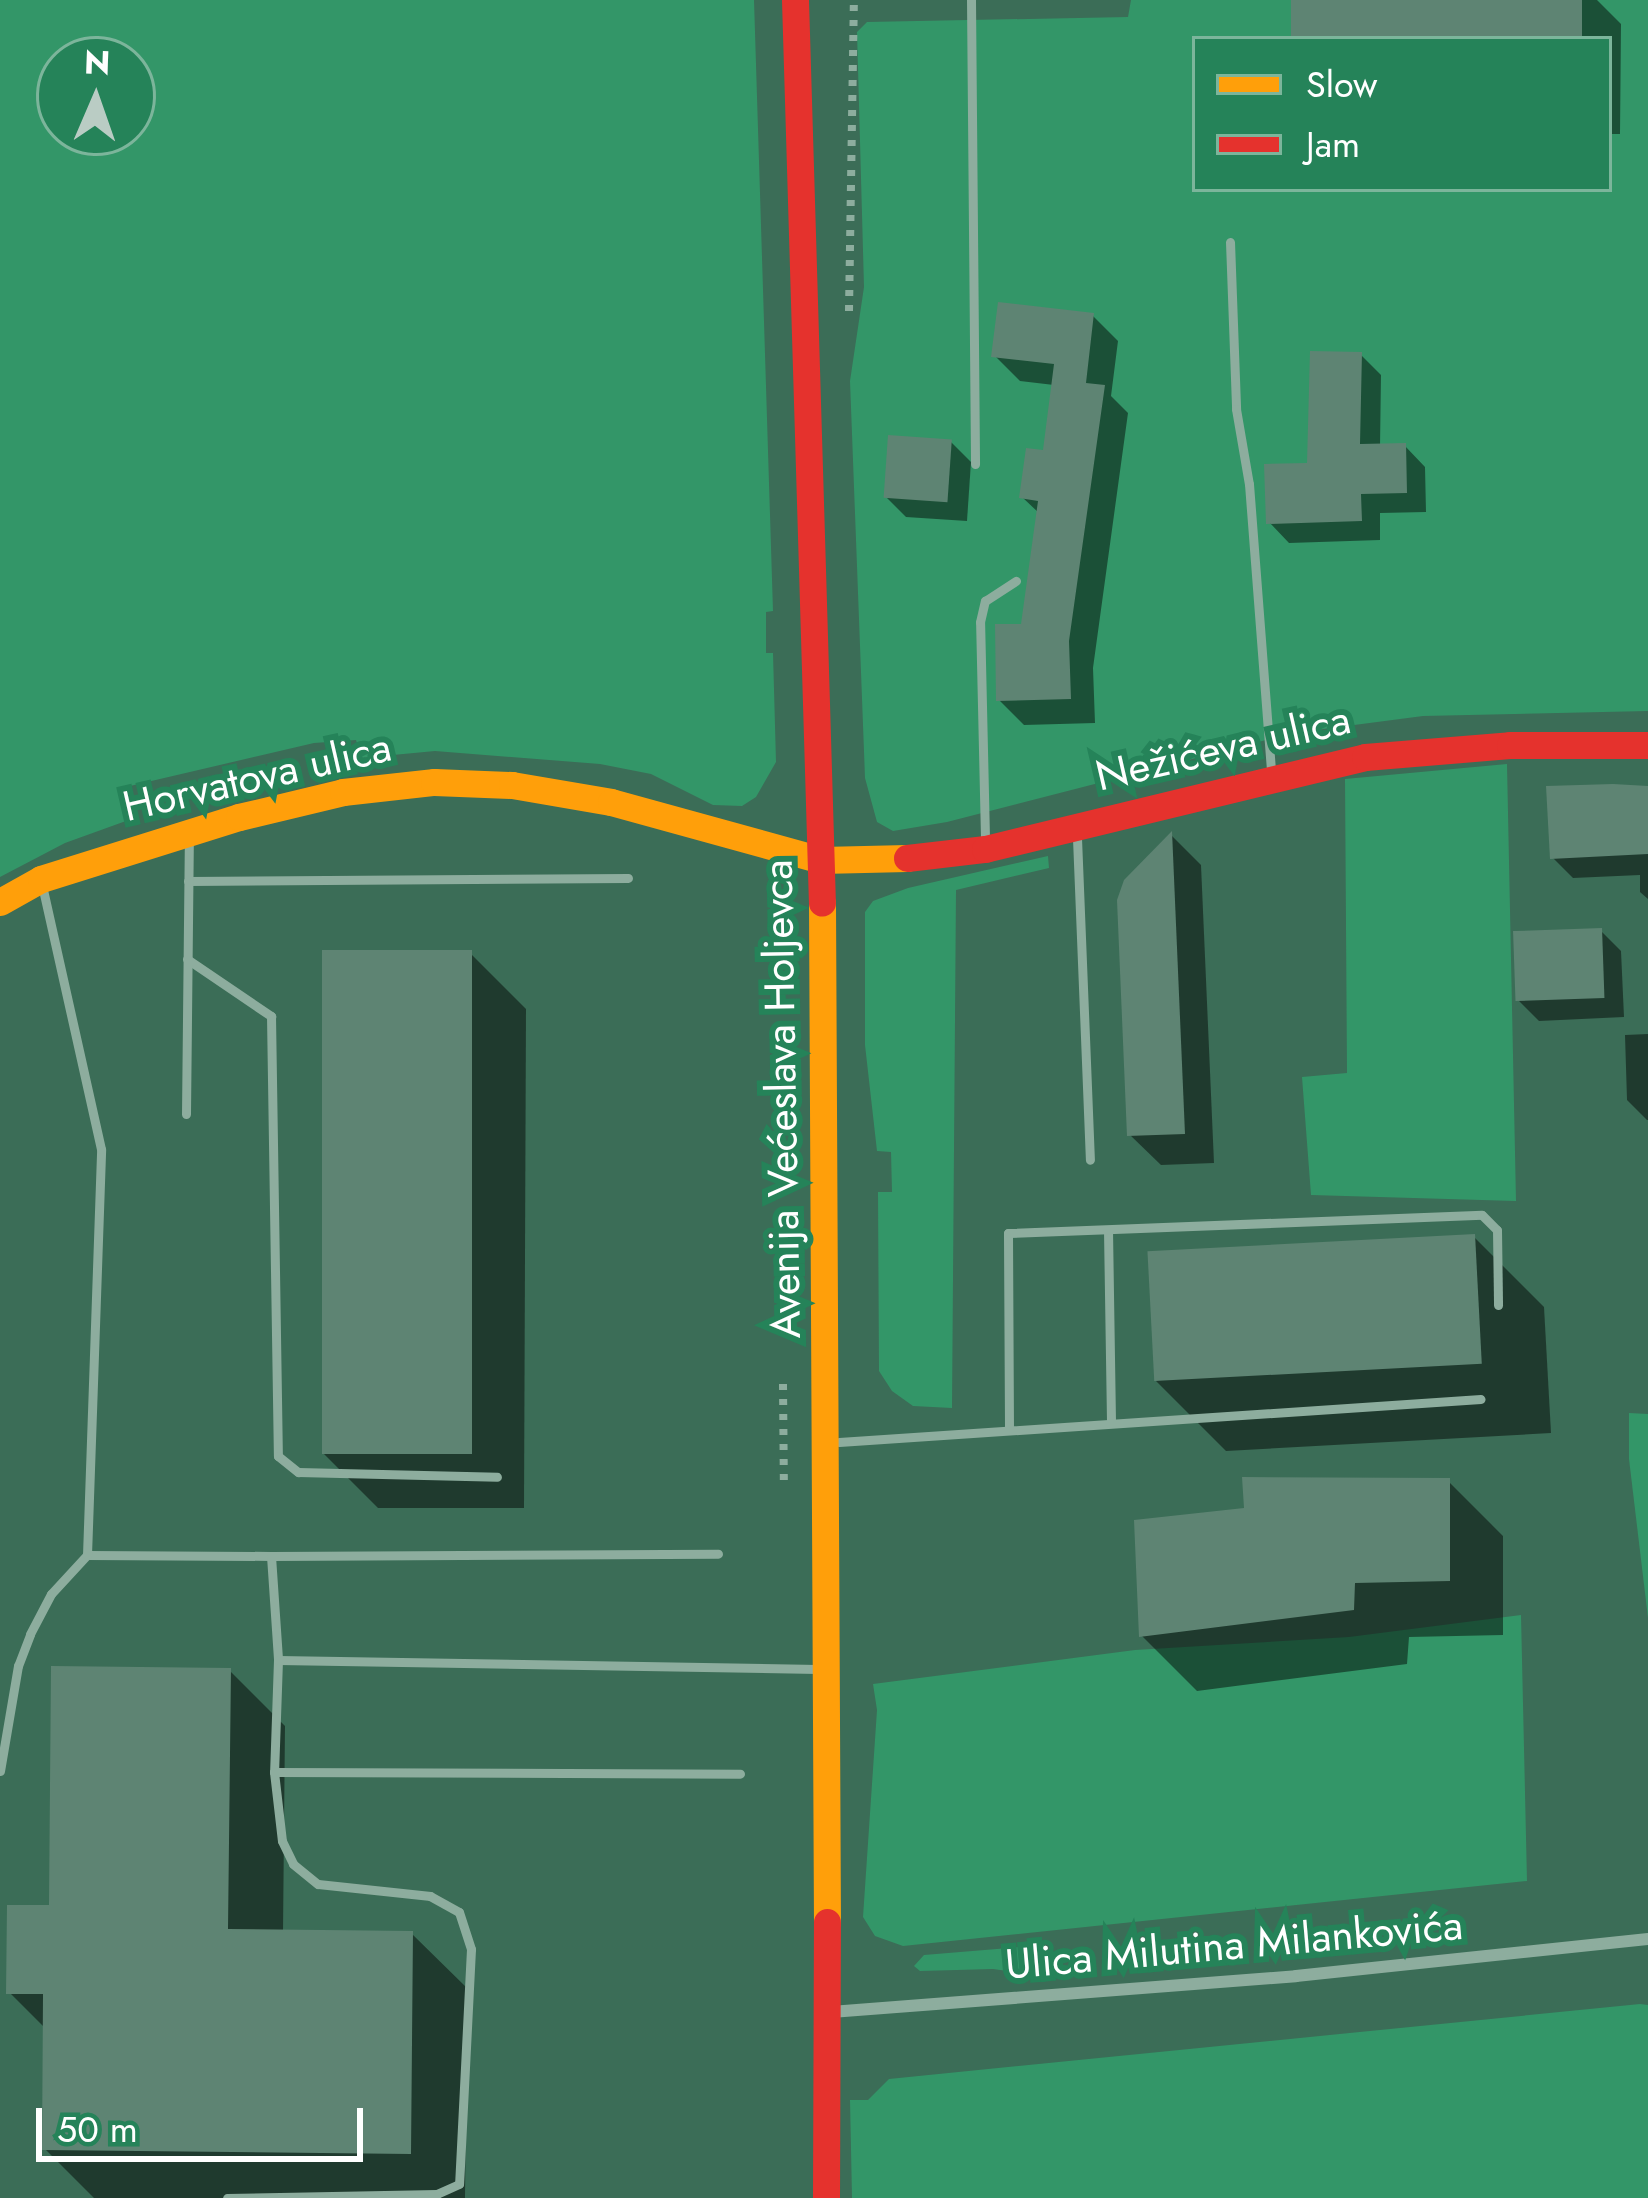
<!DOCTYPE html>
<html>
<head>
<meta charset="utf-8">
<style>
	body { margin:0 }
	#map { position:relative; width:1648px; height:2198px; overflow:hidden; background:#3b6d57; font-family:Jost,sans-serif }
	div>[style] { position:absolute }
	.green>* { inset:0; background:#339668 }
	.shadow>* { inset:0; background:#0007 }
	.building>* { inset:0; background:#5e8473; transform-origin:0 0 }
	.path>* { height:8px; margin-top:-4px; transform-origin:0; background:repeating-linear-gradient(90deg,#8dad9e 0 6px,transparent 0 15px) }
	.lane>* { height:9px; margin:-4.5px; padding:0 4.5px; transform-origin:4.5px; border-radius:4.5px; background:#8dad9e }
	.street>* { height:12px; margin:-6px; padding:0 6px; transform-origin:6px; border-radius:6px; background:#8dad9e }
	.slow>* { height:27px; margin:-13.5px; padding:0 13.5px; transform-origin:13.5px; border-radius:13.5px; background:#ff9f0a }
	.jam>* { height:27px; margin:-13.5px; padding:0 13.5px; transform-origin:13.5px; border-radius:13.5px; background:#e5322d }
	span { translate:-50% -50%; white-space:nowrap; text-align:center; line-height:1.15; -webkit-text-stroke:12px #258359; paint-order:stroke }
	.street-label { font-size:42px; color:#fff }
	.legend { position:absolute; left:1192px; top:36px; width:420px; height:156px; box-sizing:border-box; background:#258359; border:3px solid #7cb59b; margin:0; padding:15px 21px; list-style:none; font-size:36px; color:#fff }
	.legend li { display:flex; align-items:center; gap:24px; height:60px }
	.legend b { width:60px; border:3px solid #7cb59b }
	.north { position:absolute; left:36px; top:36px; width:120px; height:120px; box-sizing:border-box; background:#258359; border:3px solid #7cb59b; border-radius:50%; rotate:2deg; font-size:33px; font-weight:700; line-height:48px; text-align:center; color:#fff }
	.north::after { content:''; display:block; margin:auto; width:42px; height:54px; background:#baccc4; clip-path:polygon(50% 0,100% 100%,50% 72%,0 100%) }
	.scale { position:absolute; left:36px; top:2108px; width:327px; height:54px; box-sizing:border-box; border:6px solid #fff; border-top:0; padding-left:15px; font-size:36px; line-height:42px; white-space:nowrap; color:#fff; -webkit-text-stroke:9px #258359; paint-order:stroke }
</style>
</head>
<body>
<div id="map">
	<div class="green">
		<i style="clip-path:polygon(evenodd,0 0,754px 0,773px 611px,766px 612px,766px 653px,773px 653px,776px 762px,756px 797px,742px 806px,713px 805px,651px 774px,600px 764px,435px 751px,361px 758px,356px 740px,314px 743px,130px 786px,137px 817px,65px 843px,0 877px,0 0,60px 60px,132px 60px,132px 132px,60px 132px,60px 60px)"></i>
		<i style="clip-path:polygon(evenodd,1131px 0,1648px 0,1648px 711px,1423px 716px,1293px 733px,947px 822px,893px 831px,877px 822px,865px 778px,850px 381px,864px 287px,857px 32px,867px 22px,1128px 17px,1131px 0,1195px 39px,1609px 39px,1609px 189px,1195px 189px,1195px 39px)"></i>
		<i style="clip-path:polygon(1507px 764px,1516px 1201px,1311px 1195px,1302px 1077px,1347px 1073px,1345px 779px)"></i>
		<i style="clip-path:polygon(1048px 856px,1049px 868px,956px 890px,952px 1408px,913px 1406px,892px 1391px,879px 1371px,878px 1192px,892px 1192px,891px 1152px,877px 1151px,865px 1045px,865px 912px,873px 901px,908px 888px)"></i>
		<i style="clip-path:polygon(1629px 1413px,1648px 1414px,1648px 1618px,1629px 1459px)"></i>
		<i style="clip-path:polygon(1521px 1615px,1527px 1881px,903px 1946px,875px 1936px,863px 1917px,877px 1710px,873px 1684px,1135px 1650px,1349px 1637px)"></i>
		<i style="clip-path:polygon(1044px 1945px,1050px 1977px,993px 1969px,920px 1971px,914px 1966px,924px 1955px)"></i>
		<i style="clip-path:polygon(1640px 2004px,1648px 2005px,1648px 2198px,852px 2198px,850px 2100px,868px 2100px,889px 2079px)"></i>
	</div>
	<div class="shadow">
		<i style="clip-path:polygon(1294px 0,1597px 0,1621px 24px,1620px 134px,1609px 134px,1609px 39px,1294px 39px)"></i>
		<i style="clip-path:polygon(1093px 316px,1118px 341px,1111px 396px,1128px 413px,1093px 668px,1095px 723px,1024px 725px,999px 700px,1023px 627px,1040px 514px,1022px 497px,1045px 453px,1054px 385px,1020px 381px,995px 356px)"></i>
		<i style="clip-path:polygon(1361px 355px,1381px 375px,1380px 447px,1405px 446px,1425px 467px,1426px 512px,1380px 513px,1380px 540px,1289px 543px,1269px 522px,1310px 466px)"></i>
		<i style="clip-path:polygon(951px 442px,971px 462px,967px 521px,906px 517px,886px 497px)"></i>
		<i style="clip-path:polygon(1648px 788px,1648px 899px,1640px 892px,1640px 875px,1573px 878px,1553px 858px)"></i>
		<i style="clip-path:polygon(1172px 836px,1201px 865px,1214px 1163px,1161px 1165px,1130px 1135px)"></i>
		<i style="clip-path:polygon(1601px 931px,1621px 951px,1624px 1017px,1539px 1021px,1519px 1001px)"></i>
		<i style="clip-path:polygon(471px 954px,526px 1009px,524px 1508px,378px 1508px,323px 1453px)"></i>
		<i style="clip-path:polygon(1648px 1034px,1648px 1120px,1647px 1120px,1627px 1100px,1625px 1035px)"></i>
		<i style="clip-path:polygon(1474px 1237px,1544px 1307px,1551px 1433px,1226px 1451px,1156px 1381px)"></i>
		<i style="clip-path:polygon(1448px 1481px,1503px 1536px,1503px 1635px,1409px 1637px,1407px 1664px,1197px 1691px,1142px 1636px)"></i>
		<i style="clip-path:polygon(230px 1671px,285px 1726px,283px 1933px,412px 1934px,467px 1988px,465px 2198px,94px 2198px,45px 2149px,46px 2029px,9px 1992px,52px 1908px)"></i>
	</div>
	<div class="building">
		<i style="left:1291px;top:0;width:291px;height:39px"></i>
		<i style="clip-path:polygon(998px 302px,1094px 313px,1086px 383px,1105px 385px,1069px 641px,1071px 699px,996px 701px,995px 624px,1021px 624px,1038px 501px,1019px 498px,1026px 448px,1043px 450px,1054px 364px,991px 357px)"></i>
		<i style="clip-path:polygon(1310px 351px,1362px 352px,1360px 444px,1406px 443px,1407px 493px,1361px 494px,1362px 521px,1266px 524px,1264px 464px,1307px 463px)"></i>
		<i style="left:888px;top:435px;width:64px;height:63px;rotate:4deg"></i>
		<i style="clip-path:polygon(1613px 784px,1648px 786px,1648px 854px,1550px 859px,1546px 786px)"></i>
		<i style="clip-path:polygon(1172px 831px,1185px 1134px,1127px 1136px,1117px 900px,1124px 880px)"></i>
		<i style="left:1602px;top:928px;width:70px;height:89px;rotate:88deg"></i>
		<i style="left:322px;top:950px;width:150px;height:504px"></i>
		<i style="left:1475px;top:1234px;width:130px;height:328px;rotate:87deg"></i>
		<i style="clip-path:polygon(1242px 1477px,1450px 1478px,1450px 1581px,1355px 1583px,1354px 1610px,1139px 1637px,1134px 1520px,1244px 1508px)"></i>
		<i style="clip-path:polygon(51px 1666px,231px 1668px,228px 1929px,413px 1931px,411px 2154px,42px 2150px,43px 1994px,6px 1994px,7px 1905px,49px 1905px)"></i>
	</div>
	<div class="path">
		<i style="left:849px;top:311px;width:311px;rotate:-89.1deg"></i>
		<i style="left:783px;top:1384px;width:105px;rotate:89.5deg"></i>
	</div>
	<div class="lane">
		<i style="left:971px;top:0;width:464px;rotate:89.5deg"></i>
		<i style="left:1230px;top:242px;width:167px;rotate:87.9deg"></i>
		<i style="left:1236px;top:409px;width:76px;rotate:80.2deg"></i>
		<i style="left:1249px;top:484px;width:287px;rotate:85.6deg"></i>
		<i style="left:985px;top:838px;width:216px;rotate:-91.3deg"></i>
		<i style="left:980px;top:622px;width:22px;rotate:-77deg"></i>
		<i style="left:985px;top:601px;width:37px;rotate:-33deg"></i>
		<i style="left:1077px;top:838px;width:322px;rotate:87.7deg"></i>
		<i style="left:188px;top:881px;width:440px;rotate:-0.4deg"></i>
		<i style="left:187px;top:959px;width:102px;rotate:34.2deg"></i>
		<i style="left:271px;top:1016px;width:440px;rotate:89.1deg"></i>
		<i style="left:278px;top:1456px;width:26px;rotate:39deg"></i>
		<i style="left:298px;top:1472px;width:199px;rotate:1.4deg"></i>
		<i style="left:186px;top:1114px;width:272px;rotate:-89.4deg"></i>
		<i style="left:1108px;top:1230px;width:192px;rotate:89.1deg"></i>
		<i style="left:1009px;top:1427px;width:194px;rotate:-90.3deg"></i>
		<i style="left:1008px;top:1233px;width:474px;rotate:-2.2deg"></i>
		<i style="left:1482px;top:1215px;width:21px;rotate:45deg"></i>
		<i style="left:1497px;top:1230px;width:75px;rotate:89.2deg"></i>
		<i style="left:839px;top:1442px;width:643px;rotate:-3.83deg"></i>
		<i style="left:87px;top:1555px;width:184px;rotate:0.3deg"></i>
		<i style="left:271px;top:1556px;width:104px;rotate:86.1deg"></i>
		<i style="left:278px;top:1660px;width:112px;rotate:92deg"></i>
		<i style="left:274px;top:1772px;width:69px;rotate:83.4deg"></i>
		<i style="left:282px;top:1841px;width:25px;rotate:64deg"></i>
		<i style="left:293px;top:1864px;width:32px;rotate:39deg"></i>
		<i style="left:318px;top:1884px;width:113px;rotate:6.1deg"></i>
		<i style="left:430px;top:1896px;width:33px;rotate:29deg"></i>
		<i style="left:459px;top:1912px;width:39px;rotate:72deg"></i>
		<i style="left:471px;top:1949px;width:235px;rotate:92.9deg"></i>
		<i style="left:459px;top:2184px;width:24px;rotate:156deg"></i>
		<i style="left:437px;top:2194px;width:210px;rotate:178.9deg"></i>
		<i style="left:271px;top:1556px;width:447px;rotate:-0.3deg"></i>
		<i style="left:278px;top:1660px;width:540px;rotate:0.95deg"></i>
		<i style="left:0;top:1771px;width:107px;rotate:-80.3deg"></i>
		<i style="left:18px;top:1666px;width:34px;rotate:-69deg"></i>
		<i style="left:30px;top:1634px;width:45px;rotate:-62.3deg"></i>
		<i style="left:51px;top:1594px;width:53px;rotate:-47.3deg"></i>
		<i style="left:87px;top:1555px;width:406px;rotate:-88deg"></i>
		<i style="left:101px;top:1149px;width:265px;rotate:-102.6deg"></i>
		<i style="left:274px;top:1772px;width:466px;rotate:0.2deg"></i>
	</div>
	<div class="street">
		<i style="left:831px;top:2012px;width:466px;rotate:-4.4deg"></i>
		<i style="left:1296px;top:1976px;width:354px;rotate:-6deg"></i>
	</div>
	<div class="slow">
		<i style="left:0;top:902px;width:47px;rotate:-29.3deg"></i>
		<i style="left:41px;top:879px;width:207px;rotate:-17.4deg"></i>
		<i style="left:239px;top:817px;width:107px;rotate:-13.5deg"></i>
		<i style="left:343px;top:792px;width:92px;rotate:-6.3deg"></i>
		<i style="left:434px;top:782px;width:78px;rotate:2.2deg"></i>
		<i style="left:512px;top:785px;width:100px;rotate:9.7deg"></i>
		<i style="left:611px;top:802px;width:218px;rotate:15.4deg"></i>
		<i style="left:821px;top:860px;width:86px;rotate:-1.3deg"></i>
		<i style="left:822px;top:903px;width:1019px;rotate:89.72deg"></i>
	</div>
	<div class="jam">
		<i style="left:795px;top:0;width:903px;rotate:88.29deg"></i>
		<i style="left:907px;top:858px;width:79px;rotate:-6.6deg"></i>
		<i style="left:985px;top:849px;width:391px;rotate:-13.6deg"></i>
		<i style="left:1365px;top:757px;width:145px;rotate:-4.7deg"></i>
		<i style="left:1510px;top:745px;width:138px"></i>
		<i style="left:826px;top:2198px;width:276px;rotate:-89.8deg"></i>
	</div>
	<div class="street-label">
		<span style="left:1223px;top:748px;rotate:-13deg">Nežićeva ulica</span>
		<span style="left:257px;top:777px;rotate:-13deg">Horvatova ulica</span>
		<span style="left:782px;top:1099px;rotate:-91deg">Avenija Većeslava Holjevca</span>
		<span style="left:1234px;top:1945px;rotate:-5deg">Ulica Milutina Milankovića</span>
	</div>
	<ul class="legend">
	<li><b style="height:15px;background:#ff9f0a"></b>Slow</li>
	<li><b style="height:15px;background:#e5322d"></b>Jam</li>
	</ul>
	<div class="north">N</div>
	<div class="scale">50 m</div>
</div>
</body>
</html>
